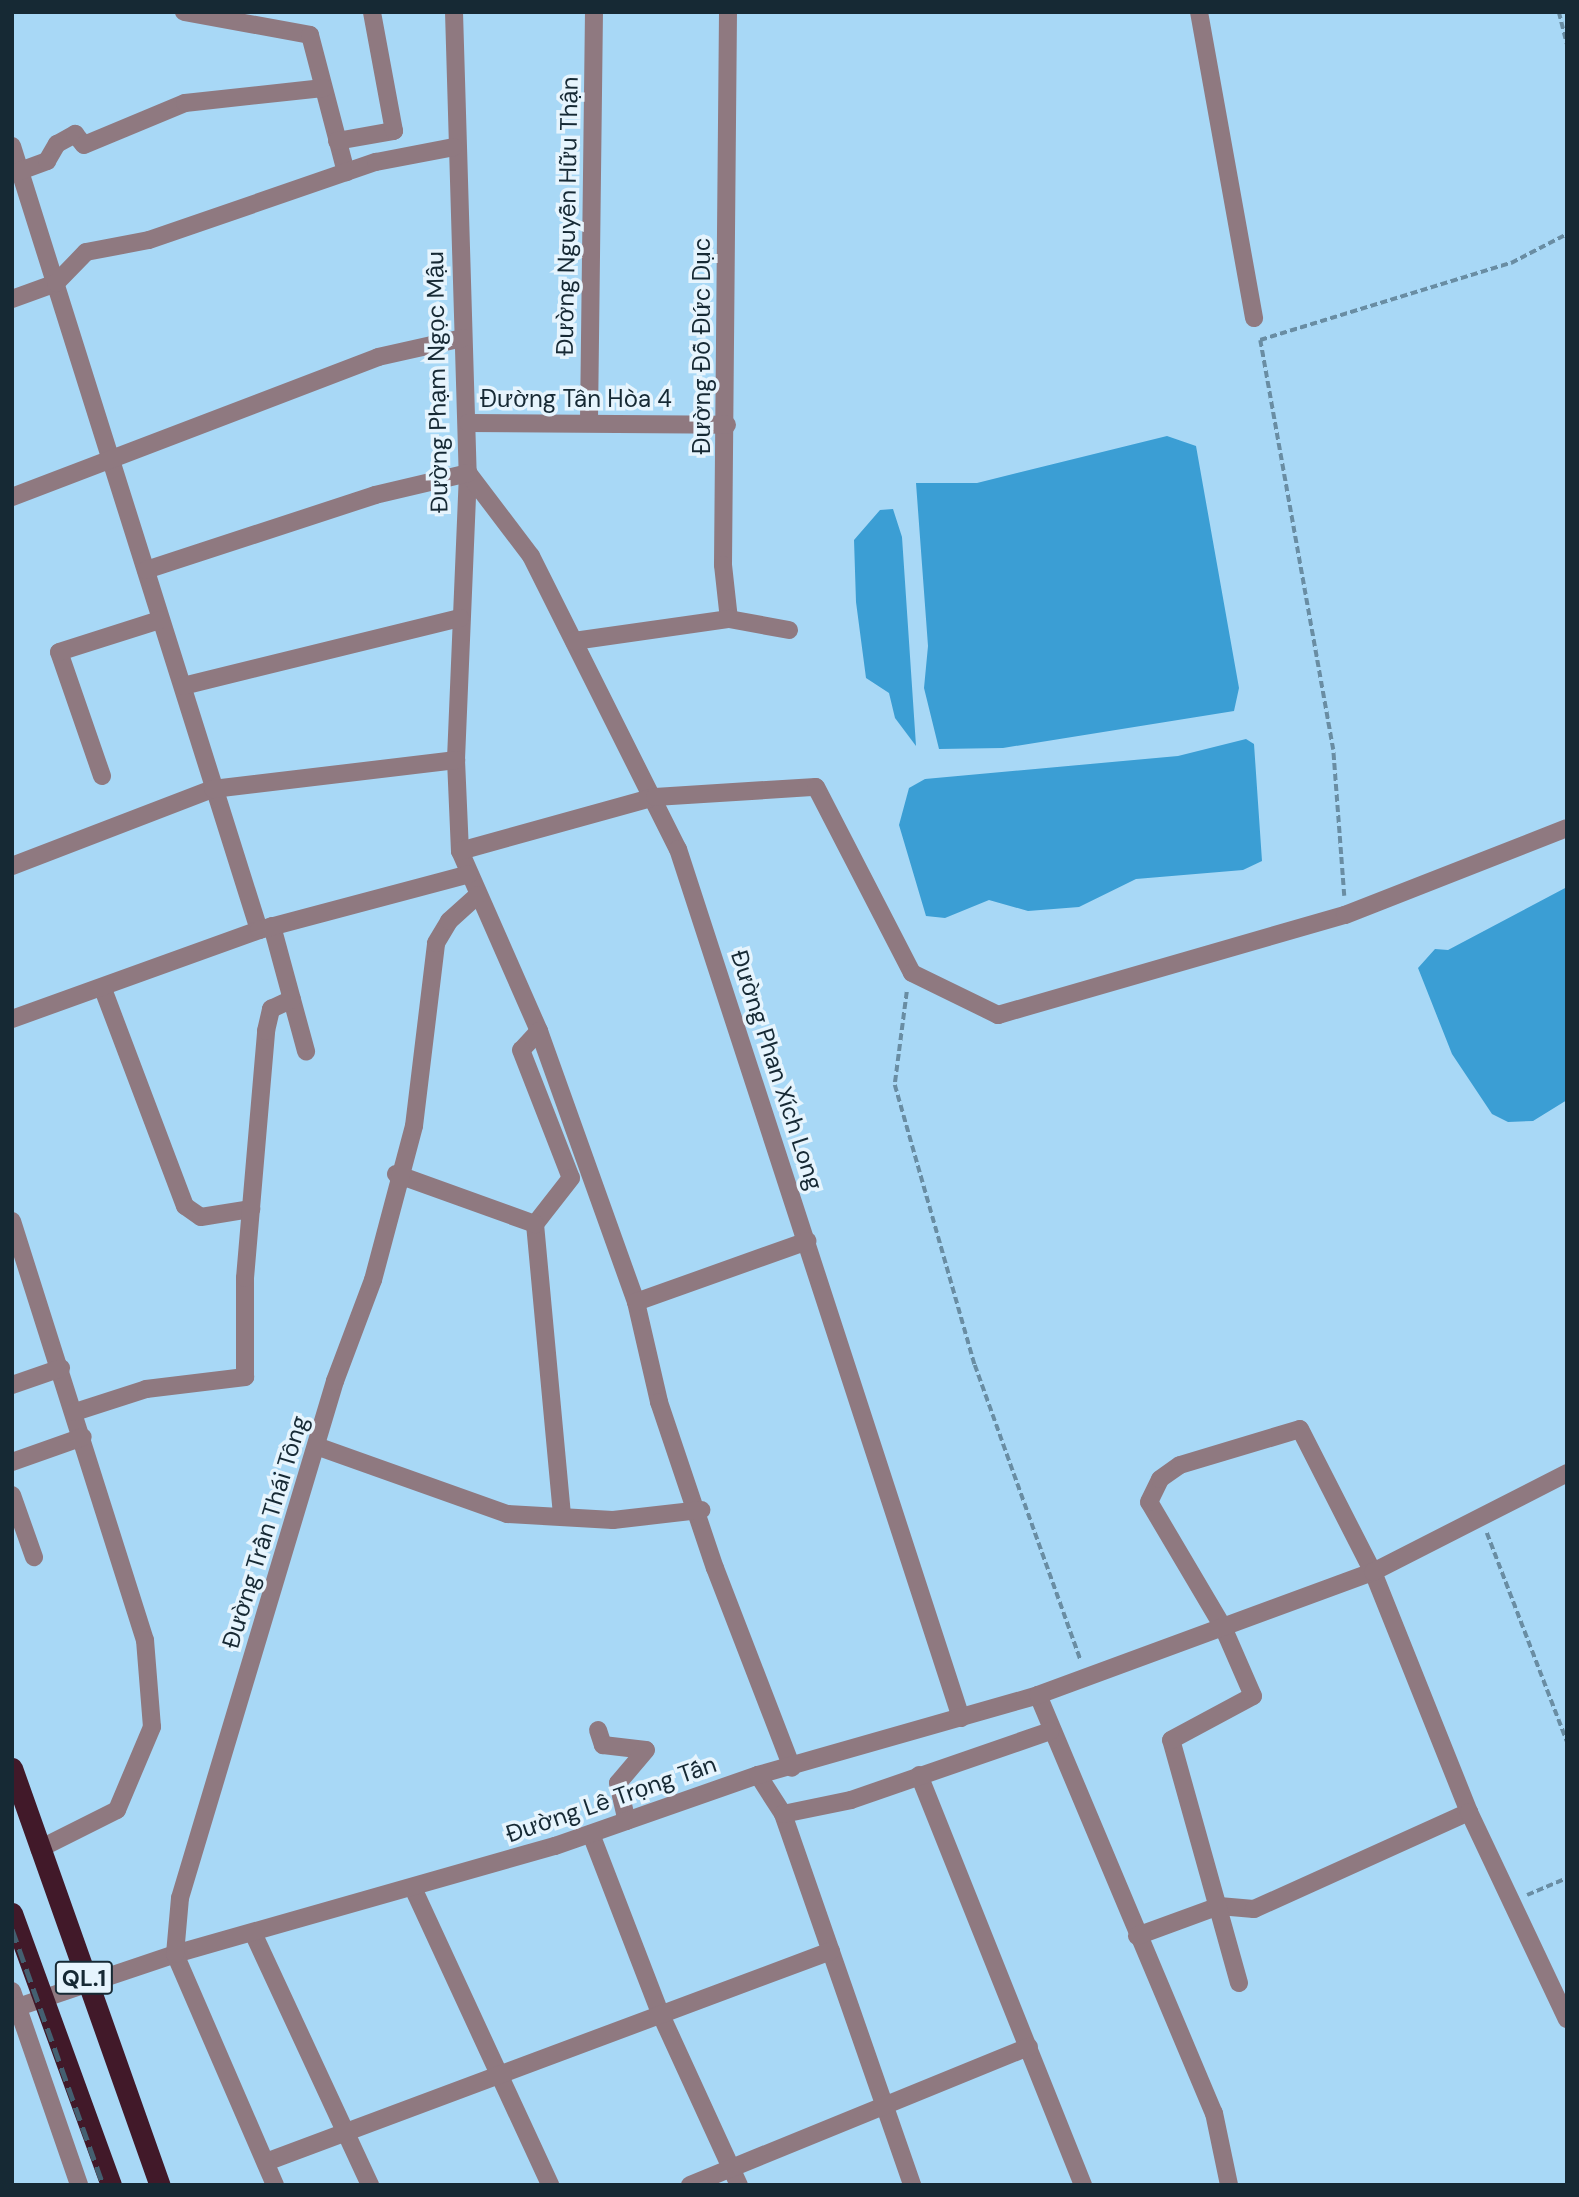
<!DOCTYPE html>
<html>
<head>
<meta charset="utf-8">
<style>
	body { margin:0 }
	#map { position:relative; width:1579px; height:2197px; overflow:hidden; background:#a8d8f6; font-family:"DM Sans",sans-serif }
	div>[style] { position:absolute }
	.water>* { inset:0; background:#3b9ed4 }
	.path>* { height:3.5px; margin-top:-1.75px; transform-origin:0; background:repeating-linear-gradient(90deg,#698da3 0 7px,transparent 0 10.5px) }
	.minor>* { height:18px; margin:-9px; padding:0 9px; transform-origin:9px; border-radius:9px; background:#8f7980 }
	.highway>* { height:21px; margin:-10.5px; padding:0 10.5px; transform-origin:10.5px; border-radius:10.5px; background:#411929 }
	.rail>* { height:5px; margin-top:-2.5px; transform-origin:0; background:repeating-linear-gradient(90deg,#446071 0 14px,transparent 0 21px) }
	span { translate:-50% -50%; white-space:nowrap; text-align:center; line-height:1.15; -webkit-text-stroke:7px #e6f4fd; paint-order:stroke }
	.shield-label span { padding:2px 5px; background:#e6f4fd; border:2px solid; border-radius:5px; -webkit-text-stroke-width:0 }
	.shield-label { font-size:23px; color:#162934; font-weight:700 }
	.street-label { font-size:24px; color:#162934 }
	.frame { position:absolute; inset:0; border:14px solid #162934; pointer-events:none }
</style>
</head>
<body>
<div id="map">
	<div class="water">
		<i style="clip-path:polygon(1167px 436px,1196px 446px,1239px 688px,1234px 711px,1003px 748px,939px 749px,924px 688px,928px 646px,916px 483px,977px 483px)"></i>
		<i style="clip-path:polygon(893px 509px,902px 537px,916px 746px,895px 718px,889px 693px,866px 678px,856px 602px,854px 540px,880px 510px)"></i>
		<i style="clip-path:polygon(1246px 739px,1254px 744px,1262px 861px,1243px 870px,1136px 879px,1079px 907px,1028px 911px,989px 900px,945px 918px,926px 916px,899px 825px,909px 788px,925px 779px,1178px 756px)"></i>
		<i style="clip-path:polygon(1567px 887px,1567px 1100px,1533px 1121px,1508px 1122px,1492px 1114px,1452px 1054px,1418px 968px,1435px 949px,1448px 950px)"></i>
	</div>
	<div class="path">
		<i style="left:1559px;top:12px;width:33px;rotate:76deg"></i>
		<i style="left:1344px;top:896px;width:146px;rotate:-94.3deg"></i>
		<i style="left:1333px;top:750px;width:416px;rotate:-100.1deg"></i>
		<i style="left:1260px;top:340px;width:263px;rotate:-17.1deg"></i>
		<i style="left:1511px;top:263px;width:63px;rotate:-27.4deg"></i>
		<i style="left:907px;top:992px;width:94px;rotate:97.4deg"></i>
		<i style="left:895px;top:1085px;width:291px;rotate:74.1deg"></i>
		<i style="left:975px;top:1365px;width:314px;rotate:70.3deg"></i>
		<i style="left:1487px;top:1533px;width:223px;rotate:69deg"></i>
		<i style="left:1527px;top:1895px;width:43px;rotate:-23deg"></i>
	</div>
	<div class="minor">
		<i style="left:184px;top:12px;width:128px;rotate:10.3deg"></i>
		<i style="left:310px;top:35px;width:142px;rotate:75.3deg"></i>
		<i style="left:454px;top:12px;width:461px;rotate:88.3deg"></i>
		<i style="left:468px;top:473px;width:287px;rotate:92.4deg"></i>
		<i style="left:456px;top:760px;width:91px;rotate:87.5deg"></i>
		<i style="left:460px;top:851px;width:197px;rotate:66.3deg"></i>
		<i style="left:539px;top:1031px;width:288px;rotate:70.3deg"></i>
		<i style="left:636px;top:1302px;width:103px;rotate:77deg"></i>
		<i style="left:659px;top:1402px;width:175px;rotate:71.4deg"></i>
		<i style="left:715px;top:1568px;width:214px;rotate:68.9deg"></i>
		<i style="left:728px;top:12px;width:553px;rotate:90.52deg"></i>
		<i style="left:723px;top:565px;width:54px;rotate:83.7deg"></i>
		<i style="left:729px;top:619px;width:61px;rotate:10.4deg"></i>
		<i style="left:1199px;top:12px;width:311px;rotate:79.8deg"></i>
		<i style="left:337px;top:141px;width:58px;rotate:-10deg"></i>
		<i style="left:394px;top:131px;width:121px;rotate:-100.5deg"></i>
		<i style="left:12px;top:146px;width:822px;rotate:72.51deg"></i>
		<i style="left:20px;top:171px;width:29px;rotate:-20deg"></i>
		<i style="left:47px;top:161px;width:20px;rotate:-60deg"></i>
		<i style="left:57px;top:144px;width:21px;rotate:-29deg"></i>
		<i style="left:75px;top:134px;width:14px;rotate:51deg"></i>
		<i style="left:84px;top:145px;width:109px;rotate:-22.6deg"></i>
		<i style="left:185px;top:103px;width:139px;rotate:-6.2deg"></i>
		<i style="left:12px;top:299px;width:47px;rotate:-20deg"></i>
		<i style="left:56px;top:283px;width:43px;rotate:-45.9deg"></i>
		<i style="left:86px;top:252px;width:64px;rotate:-10.8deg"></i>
		<i style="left:149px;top:240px;width:240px;rotate:-19deg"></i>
		<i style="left:376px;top:162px;width:79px;rotate:-10.9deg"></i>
		<i style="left:589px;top:420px;width:408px;rotate:-89.3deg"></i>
		<i style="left:468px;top:423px;width:259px;rotate:0.4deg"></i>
		<i style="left:468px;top:473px;width:104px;rotate:52.8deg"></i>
		<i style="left:531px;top:556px;width:328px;rotate:63.4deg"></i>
		<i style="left:678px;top:849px;width:914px;rotate:71.96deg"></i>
		<i style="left:12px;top:497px;width:392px;rotate:-20.9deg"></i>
		<i style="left:378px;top:357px;width:87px;rotate:-12.6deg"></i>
		<i style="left:146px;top:570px;width:241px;rotate:-18.1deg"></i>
		<i style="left:375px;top:495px;width:96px;rotate:-13.3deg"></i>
		<i style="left:574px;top:641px;width:157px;rotate:-8.1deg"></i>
		<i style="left:183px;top:686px;width:285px;rotate:-13.8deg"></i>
		<i style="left:102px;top:776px;width:131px;rotate:-109.1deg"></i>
		<i style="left:59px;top:652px;width:106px;rotate:-17.6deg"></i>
		<i style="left:460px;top:851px;width:202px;rotate:-15.5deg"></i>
		<i style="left:655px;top:797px;width:161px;rotate:-3.6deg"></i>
		<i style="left:816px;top:787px;width:209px;rotate:62.7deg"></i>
		<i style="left:912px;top:973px;width:96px;rotate:26deg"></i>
		<i style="left:998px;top:1015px;width:361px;rotate:-16.1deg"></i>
		<i style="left:1345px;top:915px;width:238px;rotate:-21.4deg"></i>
		<i style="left:12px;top:866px;width:215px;rotate:-21deg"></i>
		<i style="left:213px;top:789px;width:245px;rotate:-6.8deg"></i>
		<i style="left:272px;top:926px;width:130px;rotate:74.8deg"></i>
		<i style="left:103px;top:989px;width:232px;rotate:69.3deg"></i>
		<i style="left:185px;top:1206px;width:19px;rotate:35deg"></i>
		<i style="left:201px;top:1217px;width:51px;rotate:-9.1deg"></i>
		<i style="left:12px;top:1019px;width:263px;rotate:-19.8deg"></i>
		<i style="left:259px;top:930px;width:217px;rotate:-14.9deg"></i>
		<i style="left:539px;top:1031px;width:26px;rotate:133deg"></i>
		<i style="left:521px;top:1050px;width:137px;rotate:68.7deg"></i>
		<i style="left:571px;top:1178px;width:58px;rotate:128deg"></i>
		<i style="left:535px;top:1224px;width:293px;rotate:84.7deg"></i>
		<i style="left:396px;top:1174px;width:148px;rotate:19.8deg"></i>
		<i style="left:12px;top:1221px;width:440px;rotate:72.4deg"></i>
		<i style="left:145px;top:1640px;width:87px;rotate:85.4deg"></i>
		<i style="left:152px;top:1727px;width:90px;rotate:112.9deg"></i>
		<i style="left:117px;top:1810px;width:87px;rotate:153.4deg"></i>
		<i style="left:636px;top:1302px;width:182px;rotate:-19.6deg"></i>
		<i style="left:12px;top:1385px;width:52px;rotate:-19.1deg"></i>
		<i style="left:75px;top:1412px;width:75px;rotate:-17.9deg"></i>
		<i style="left:146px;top:1389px;width:100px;rotate:-6.9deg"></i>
		<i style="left:245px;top:1377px;width:99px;rotate:-90deg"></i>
		<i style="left:245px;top:1278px;width:248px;rotate:-85.1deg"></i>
		<i style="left:266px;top:1031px;width:23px;rotate:-77deg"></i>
		<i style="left:271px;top:1009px;width:23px;rotate:-25deg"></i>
		<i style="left:319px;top:1447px;width:200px;rotate:19.6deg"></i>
		<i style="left:507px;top:1514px;width:106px;rotate:3.2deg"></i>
		<i style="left:613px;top:1520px;width:89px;rotate:-6.5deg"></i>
		<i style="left:12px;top:1462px;width:75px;rotate:-19.4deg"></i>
		<i style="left:12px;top:1495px;width:66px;rotate:70.5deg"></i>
		<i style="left:1038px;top:1695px;width:454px;rotate:67.2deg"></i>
		<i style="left:1214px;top:2113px;width:74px;rotate:78.2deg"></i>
		<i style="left:598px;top:1730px;width:16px;rotate:72deg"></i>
		<i style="left:603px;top:1745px;width:43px;rotate:6.6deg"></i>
		<i style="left:646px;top:1750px;width:43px;rotate:130.3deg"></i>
		<i style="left:618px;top:1783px;width:39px;rotate:77deg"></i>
		<i style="left:758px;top:1775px;width:46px;rotate:57.3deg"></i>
		<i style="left:783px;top:1814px;width:393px;rotate:70.8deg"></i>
		<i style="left:919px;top:1775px;width:442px;rotate:68.2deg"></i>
		<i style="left:783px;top:1814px;width:69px;rotate:-11.6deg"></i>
		<i style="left:851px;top:1800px;width:211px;rotate:-19.1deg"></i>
		<i style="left:591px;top:1834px;width:194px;rotate:68.9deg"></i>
		<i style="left:661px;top:2015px;width:187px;rotate:65.4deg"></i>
		<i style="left:413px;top:1888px;width:327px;rotate:65.2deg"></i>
		<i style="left:254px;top:1935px;width:276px;rotate:65.1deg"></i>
		<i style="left:1137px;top:1936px;width:87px;rotate:-20.1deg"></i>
		<i style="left:1219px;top:1906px;width:35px;rotate:5deg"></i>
		<i style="left:1254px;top:1909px;width:236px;rotate:-24.3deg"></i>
		<i style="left:1239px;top:1983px;width:252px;rotate:-105.6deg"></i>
		<i style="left:1171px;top:1740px;width:93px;rotate:-28.2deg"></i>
		<i style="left:1253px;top:1696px;width:75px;rotate:-113.5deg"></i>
		<i style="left:1223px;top:1627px;width:145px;rotate:-120.6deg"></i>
		<i style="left:1149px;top:1502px;width:25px;rotate:-64deg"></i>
		<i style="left:1160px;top:1479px;width:24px;rotate:-35deg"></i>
		<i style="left:1180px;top:1465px;width:125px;rotate:-16.7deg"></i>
		<i style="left:1300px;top:1429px;width:161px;rotate:63deg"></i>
		<i style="left:1373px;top:1572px;width:258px;rotate:68.2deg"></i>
		<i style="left:1469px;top:1812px;width:229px;rotate:64.7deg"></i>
		<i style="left:12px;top:1991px;width:205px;rotate:70.9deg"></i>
		<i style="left:12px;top:2009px;width:172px;rotate:-18.6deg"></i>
		<i style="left:175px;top:1954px;width:395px;rotate:-15.9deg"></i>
		<i style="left:555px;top:1846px;width:215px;rotate:-19.3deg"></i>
		<i style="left:758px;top:1775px;width:291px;rotate:-15.9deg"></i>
		<i style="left:1038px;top:1695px;width:357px;rotate:-20.2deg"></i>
		<i style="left:1373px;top:1572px;width:218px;rotate:-27deg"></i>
		<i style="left:266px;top:2162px;width:603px;rotate:-20.48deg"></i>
		<i style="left:275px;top:2185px;width:252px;rotate:-113.4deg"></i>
		<i style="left:175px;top:1954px;width:56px;rotate:-84.9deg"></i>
		<i style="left:180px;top:1898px;width:540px;rotate:-73.31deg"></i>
		<i style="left:335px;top:1381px;width:108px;rotate:-69.4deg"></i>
		<i style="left:373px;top:1280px;width:159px;rotate:-75.1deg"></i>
		<i style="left:414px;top:1126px;width:184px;rotate:-83.1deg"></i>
		<i style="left:436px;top:943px;width:26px;rotate:-59deg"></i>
		<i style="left:449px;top:921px;width:39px;rotate:-42deg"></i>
		<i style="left:690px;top:2185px;width:366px;rotate:-22.2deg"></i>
	</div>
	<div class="highway">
		<i style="left:12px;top:1768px;width:442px;rotate:70.5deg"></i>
		<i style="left:12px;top:1913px;width:289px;rotate:70deg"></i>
	</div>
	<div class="rail">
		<i style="left:12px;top:1929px;width:272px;rotate:70.4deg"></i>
	</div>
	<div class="shield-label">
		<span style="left:84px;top:1978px">QL.1</span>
	</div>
	<div class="street-label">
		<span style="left:567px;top:216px;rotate:-89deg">Đường Nguyễn Hữu Thận</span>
		<span style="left:702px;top:346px;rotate:-90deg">Đường Đỗ Đức Dục</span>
		<span style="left:437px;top:382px;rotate:-91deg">Đường Phạm Ngọc Mậu</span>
		<span style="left:576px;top:399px">Đường Tân Hòa 4</span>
		<span style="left:777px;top:1070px;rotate:72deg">Đường Phan Xích Long</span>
		<span style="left:265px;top:1532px;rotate:-73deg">Đường Trần Thái Tông</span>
		<span style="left:611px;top:1799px;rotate:-19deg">Đường Lê Trọng Tấn</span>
	</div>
	<div class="frame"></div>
</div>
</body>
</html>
